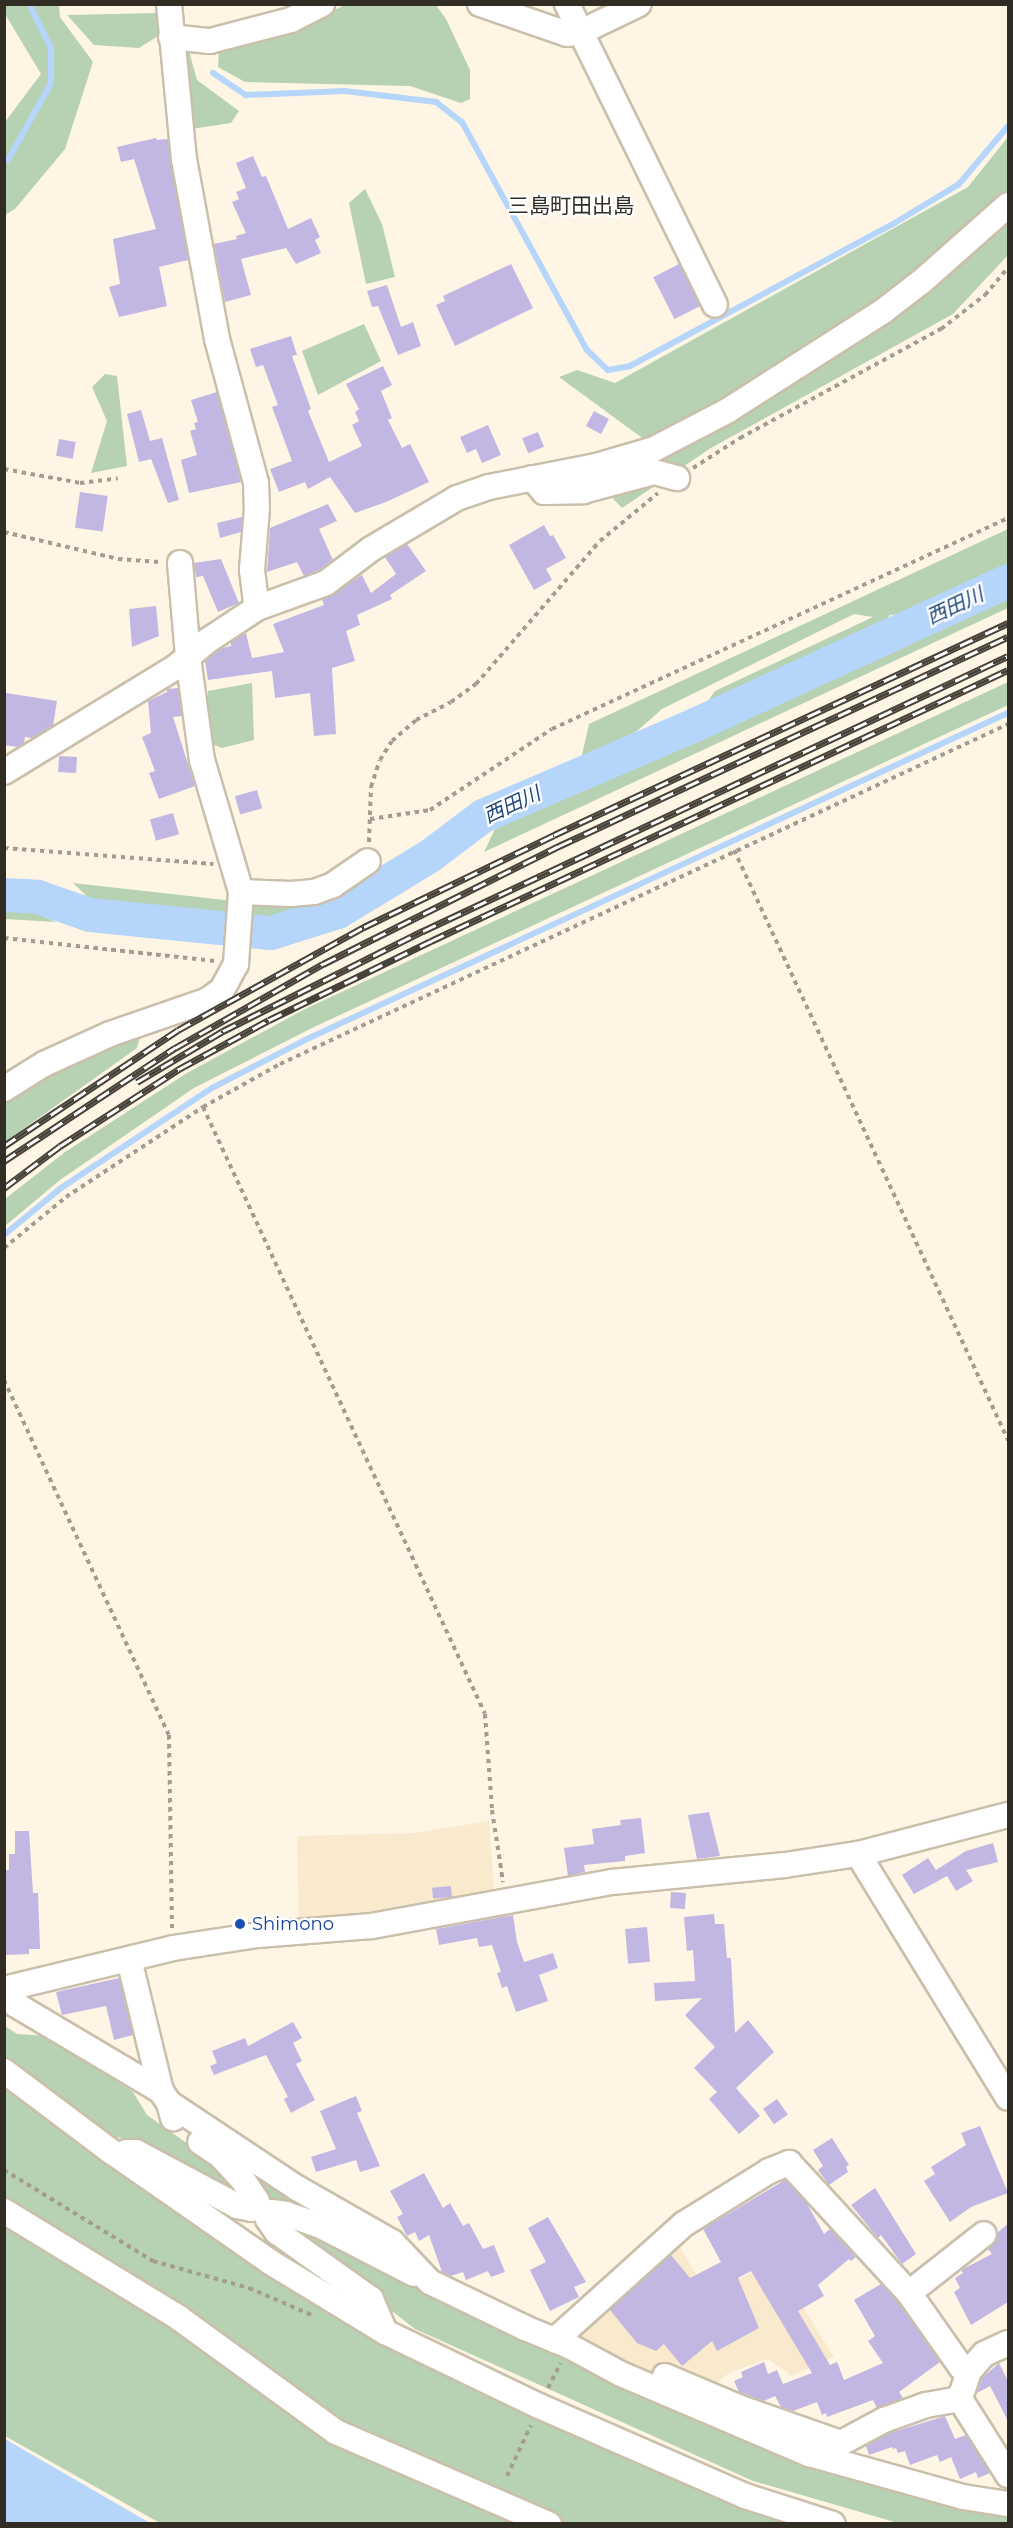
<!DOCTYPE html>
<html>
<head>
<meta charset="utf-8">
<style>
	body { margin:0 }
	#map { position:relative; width:1013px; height:2528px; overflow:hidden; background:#fff5e5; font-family:Montserrat,"Noto Sans JP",sans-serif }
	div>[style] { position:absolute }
	.built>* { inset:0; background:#f9e9cd }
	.green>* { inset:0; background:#b6d2b2 }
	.water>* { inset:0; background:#b6d5fb }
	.stream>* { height:6px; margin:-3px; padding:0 3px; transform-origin:3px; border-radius:3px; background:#b6d5fb }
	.river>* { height:34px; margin:-17px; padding:0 17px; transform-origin:17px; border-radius:17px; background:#b6d5fb }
	.building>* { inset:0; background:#c2b7e3; transform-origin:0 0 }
	.path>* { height:4px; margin-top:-2px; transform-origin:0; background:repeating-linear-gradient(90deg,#a49c90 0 4.5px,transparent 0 9px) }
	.roads { filter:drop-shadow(2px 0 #cabfab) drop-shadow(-2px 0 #cabfab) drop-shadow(0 2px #cabfab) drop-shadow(0 -2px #cabfab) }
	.minor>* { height:24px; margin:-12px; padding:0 12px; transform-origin:12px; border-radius:12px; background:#fff }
	.rail>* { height:7px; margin-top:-3.5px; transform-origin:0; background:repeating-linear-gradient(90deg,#fff 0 14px,#474239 0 28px); box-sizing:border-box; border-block:2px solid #474239 }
	.dots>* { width:16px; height:16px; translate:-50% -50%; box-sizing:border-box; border:3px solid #fff; border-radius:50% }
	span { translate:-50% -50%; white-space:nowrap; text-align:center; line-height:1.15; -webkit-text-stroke:4.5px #fff; paint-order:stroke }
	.transit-label { font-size:18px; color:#164399 }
	.left { translate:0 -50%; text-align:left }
	.water-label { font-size:20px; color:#1f4777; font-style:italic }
	.quarter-label { font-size:21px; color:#312d25 }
	.frame { position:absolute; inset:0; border:6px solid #312d25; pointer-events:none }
</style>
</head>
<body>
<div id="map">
	<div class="built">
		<i style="clip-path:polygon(489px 1821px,494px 1891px,421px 1907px,299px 1922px,297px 1836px,415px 1833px)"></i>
		<i style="clip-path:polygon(676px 2240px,708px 2295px,774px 2261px,834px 2357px,792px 2376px,768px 2359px,730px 2372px,698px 2399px,575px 2343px,574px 2330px)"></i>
	</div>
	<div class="green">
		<i style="clip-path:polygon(5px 4px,59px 5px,60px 17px,93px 62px,65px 149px,15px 209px,5px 215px,5px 122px,41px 74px,5px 14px)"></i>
		<i style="clip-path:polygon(345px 5px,436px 5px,446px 19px,470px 70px,470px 99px,461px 103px,410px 86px,245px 82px,218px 67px,219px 49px,292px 30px)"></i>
		<i style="clip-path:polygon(159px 13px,158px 36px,139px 48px,94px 45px,67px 15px)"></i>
		<i style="clip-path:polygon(180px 50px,189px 51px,197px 80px,239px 111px,231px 123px,191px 129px)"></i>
		<i style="clip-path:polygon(1008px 137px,1008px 190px,989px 209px,879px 300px,708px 411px,645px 440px,559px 377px,577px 370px,615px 383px,968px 187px)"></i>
		<i style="clip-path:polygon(365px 189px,382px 224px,395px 277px,366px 284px,349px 203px)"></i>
		<i style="clip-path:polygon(1008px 215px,1008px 255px,953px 314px,711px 448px,622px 508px,596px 481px,659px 460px,879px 327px)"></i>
		<i style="clip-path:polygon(364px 324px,381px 361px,318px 395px,302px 351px)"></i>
		<i style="clip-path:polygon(105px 374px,117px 376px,127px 466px,91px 473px,107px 421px,92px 387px)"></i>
		<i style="clip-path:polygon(1008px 529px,1008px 572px,927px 610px,890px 615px,870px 638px,695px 720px,715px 691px,873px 617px,854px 614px,662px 709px,637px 731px,581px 759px,589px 724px)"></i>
		<i style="clip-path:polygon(1008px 592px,1008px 608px,484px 852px,495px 829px)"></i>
		<i style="clip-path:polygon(1008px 682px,1008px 705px,312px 1028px,194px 1088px,60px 1180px,5px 1226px,5px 1199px,65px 1152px,187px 1073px,305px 1009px)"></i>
		<i style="clip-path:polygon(252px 683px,254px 740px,222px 748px,207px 742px,208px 691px)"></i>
		<i style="clip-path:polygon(73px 883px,287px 907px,333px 895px,273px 919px,94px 903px)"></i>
		<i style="clip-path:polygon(5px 904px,18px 905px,56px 922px,5px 919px)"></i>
		<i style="clip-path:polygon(142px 1030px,137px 1048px,5px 1142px,5px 1100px,70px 1059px)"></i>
		<i style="clip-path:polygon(5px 2026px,17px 2034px,49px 2036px,133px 2092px,147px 2115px,219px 2166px,232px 2183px,223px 2191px,134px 2140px,109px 2136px,5px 2060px)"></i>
		<i style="clip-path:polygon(5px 2088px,73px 2138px,382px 2346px,766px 2516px,792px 2523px,160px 2523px,5px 2436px)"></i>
		<i style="clip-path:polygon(219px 2144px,357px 2233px,267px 2202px)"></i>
		<i style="clip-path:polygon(303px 2227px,515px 2336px,801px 2460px,1008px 2518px,1008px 2523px,898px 2523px,753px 2481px,415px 2329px,297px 2237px)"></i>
	</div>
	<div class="water">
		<i style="clip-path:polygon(5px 2439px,150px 2523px,5px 2523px)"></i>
	</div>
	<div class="stream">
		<i style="left:213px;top:73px;width:40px;rotate:34deg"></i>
		<i style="left:246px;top:95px;width:99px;rotate:-2.3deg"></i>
		<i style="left:345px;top:91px;width:92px;rotate:6.9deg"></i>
		<i style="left:436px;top:102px;width:33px;rotate:38deg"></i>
		<i style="left:462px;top:122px;width:260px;rotate:61.3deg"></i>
		<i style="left:587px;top:350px;width:29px;rotate:44deg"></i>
		<i style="left:608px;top:370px;width:22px;rotate:-10deg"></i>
		<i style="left:630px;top:366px;width:299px;rotate:-28.4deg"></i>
		<i style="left:893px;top:224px;width:77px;rotate:-31.2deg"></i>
		<i style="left:959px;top:184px;width:76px;rotate:-49.8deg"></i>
		<i style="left:8px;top:160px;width:88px;rotate:-60.8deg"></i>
		<i style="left:51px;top:83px;width:35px;rotate:-90deg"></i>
		<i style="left:51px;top:48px;width:49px;rotate:-116.6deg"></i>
		<i style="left:4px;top:1235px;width:74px;rotate:-39.5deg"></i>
		<i style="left:61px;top:1188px;width:181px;rotate:-33.5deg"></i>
		<i style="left:212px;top:1088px;width:105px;rotate:-27.3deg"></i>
		<i style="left:305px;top:1040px;width:775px;rotate:-24.95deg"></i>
	</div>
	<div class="river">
		<i style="left:4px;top:895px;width:34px;rotate:3deg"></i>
		<i style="left:38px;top:897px;width:55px;rotate:19.1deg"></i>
		<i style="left:90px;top:915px;width:182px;rotate:5.7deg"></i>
		<i style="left:271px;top:933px;width:70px;rotate:-17.4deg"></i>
		<i style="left:338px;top:912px;width:108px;rotate:-31.3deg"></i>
		<i style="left:430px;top:856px;width:66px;rotate:-37deg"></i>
		<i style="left:483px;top:816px;width:231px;rotate:-23.2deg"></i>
		<i style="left:695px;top:725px;width:345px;rotate:-24.7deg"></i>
	</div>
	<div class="building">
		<i style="clip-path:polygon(156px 138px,157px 140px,168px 139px,188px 260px,159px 267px,167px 306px,119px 317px,109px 287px,120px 284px,113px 239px,156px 229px,134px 159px,121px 162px,117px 147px)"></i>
		<i style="clip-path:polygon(253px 156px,262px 177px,266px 176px,288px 229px,311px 218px,320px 237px,315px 240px,321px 253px,296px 264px,286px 248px,241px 259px,251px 295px,225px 302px,214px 244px,237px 239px,236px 236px,246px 233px,232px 202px,239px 199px,236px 192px,246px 188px,236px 163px)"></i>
		<i style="clip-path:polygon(511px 264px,533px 308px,455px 346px,436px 305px,445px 301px,443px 296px)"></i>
		<i style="left:679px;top:264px;width:47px;height:29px;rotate:63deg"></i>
		<i style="clip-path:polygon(387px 285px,401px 327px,413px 322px,421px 346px,398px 355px,378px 306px,372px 307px,367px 291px)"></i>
		<i style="clip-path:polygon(291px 336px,297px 355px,292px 356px,311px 409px,308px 411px,329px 462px,362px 446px,352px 425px,359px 421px,355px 412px,359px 409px,346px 384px,383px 366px,392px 385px,381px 391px,392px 418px,388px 420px,402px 448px,410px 444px,429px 482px,386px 502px,355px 513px,330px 477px,308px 489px,305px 482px,279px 492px,270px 469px,292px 461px,272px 407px,278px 405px,263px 365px,256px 367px,250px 349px)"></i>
		<i style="clip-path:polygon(217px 392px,241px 482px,189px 493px,181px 460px,197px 455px,190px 431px,196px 429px,194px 423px,198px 422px,191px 400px)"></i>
		<i style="clip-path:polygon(141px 410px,150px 441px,162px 438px,179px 500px,168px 503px,151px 459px,139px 462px,127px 414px)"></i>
		<i style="left:594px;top:411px;width:17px;height:17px;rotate:28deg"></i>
		<i style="clip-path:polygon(488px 425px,501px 455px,482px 463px,476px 449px,467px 453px,460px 437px)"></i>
		<i style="left:538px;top:432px;width:16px;height:17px;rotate:68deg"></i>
		<i style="left:59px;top:439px;width:17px;height:17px;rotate:10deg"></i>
		<i style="left:80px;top:492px;width:28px;height:36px;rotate:8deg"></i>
		<i style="clip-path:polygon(328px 504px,337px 521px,319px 529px,333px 560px,319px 570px,304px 576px,297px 562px,267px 572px,270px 528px)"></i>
		<i style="clip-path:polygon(242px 517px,241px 532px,220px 538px,217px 523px)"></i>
		<i style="clip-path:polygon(544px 525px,550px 536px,553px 535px,566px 558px,546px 569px,552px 580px,534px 590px,509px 545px)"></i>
		<i style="clip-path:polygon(407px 544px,426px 571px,390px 595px,392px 599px,357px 615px,360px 625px,346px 631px,355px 661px,332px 668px,336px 734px,314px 736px,310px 693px,275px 698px,272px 671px,208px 680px,205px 661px,222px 648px,231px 646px,231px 642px,246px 633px,252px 658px,284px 652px,273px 624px,324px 605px,322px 600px,362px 575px,371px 593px,396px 574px,385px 557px)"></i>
		<i style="clip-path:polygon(221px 559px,239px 603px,218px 612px,203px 576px,196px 577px,194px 563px)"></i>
		<i style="clip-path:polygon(156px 606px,159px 636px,132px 647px,129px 609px)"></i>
		<i style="clip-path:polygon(178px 688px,182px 716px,173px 717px,195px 786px,159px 799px,149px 773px,155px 771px,142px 737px,151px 733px,148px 701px,167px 692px,167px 689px)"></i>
		<i style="clip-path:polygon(6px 693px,57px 701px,53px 726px,32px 738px,25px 737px,24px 743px,18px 747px,4px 745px)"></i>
		<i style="left:59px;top:756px;width:18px;height:16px;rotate:3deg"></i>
		<i style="left:257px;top:790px;width:19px;height:23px;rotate:74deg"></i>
		<i style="left:173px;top:813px;width:22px;height:24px;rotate:74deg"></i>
		<i style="clip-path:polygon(709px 1812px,720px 1856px,697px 1859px,688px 1815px)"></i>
		<i style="clip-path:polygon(641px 1818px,645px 1853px,625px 1856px,625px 1861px,584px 1865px,585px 1872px,568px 1876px,564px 1848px,594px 1844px,592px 1829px,621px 1825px,620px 1820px)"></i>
		<i style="clip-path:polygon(15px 1831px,29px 1831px,33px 1893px,38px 1893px,40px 1949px,29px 1949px,29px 1954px,6px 1955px,4px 1870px,9px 1870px,9px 1854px,15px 1854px)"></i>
		<i style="clip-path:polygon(993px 1843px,998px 1862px,966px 1870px,973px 1881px,956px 1891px,947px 1876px,914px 1894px,902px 1875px,928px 1858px,936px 1870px,966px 1851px)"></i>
		<i style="left:451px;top:1886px;width:11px;height:19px;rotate:85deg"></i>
		<i style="left:671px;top:1892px;width:15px;height:16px;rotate:4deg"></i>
		<i style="clip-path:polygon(714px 1914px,715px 1924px,724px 1924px,727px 1958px,731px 1958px,735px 2033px,748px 2020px,774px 2052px,736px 2088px,760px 2116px,739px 2134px,709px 2099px,717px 2092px,694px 2068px,715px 2047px,685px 2015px,702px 1998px,655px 2001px,654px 1983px,695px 1981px,693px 1950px,687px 1951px,684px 1917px)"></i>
		<i style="clip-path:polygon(513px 1915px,517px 1942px,524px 1962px,553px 1953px,558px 1968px,539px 1975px,548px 2001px,516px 2012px,507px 1986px,502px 1988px,497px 1973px,501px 1972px,492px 1945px,479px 1947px,477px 1938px,439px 1945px,436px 1929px)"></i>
		<i style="left:647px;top:1927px;width:35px;height:22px;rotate:85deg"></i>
		<i style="clip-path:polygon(119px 1978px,133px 2035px,114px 2040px,106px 2006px,62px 2015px,56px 1992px)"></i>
		<i style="clip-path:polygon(293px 2022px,302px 2038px,293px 2043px,302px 2061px,296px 2064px,315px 2100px,291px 2113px,284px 2099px,288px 2097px,266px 2055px,214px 2075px,210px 2066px,217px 2063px,212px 2051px,245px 2038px,248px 2046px)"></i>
		<i style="clip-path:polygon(356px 2096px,362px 2111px,357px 2113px,380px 2166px,360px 2172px,356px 2160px,316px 2172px,311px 2157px,336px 2149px,320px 2111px)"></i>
		<i style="left:777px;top:2099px;width:19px;height:17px;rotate:55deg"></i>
		<i style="clip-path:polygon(980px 2126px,1008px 2193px,971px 2207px,950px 2222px,924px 2181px,935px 2174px,931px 2167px,966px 2145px,961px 2133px)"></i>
		<i style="clip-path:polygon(832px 2138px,849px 2165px,846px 2167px,848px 2172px,829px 2185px,818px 2170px,823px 2166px,813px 2150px)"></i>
		<i style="clip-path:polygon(424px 2173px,443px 2208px,450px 2203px,463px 2226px,469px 2223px,483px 2249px,494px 2245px,505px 2272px,491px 2277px,488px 2271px,466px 2280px,463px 2272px,451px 2276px,442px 2272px,429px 2235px,419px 2241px,415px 2232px,407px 2236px,397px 2217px,403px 2214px,390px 2191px)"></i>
		<i style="clip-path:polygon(785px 2180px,806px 2202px,824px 2234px,830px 2229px,856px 2257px,851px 2261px,849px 2259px,818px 2285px,824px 2296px,798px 2311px,830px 2365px,837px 2362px,844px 2380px,883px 2363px,868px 2341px,875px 2336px,854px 2300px,881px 2284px,898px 2302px,940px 2362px,899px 2392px,903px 2398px,877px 2408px,873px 2400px,827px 2417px,826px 2413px,822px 2415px,817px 2402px,793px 2411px,781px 2407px,775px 2396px,764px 2401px,739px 2392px,734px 2381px,743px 2377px,741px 2372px,764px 2362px,768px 2374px,777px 2370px,783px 2384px,812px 2373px,751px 2271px,738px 2278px,759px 2328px,717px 2351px,712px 2341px,682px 2366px,664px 2344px,656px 2351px,637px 2343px,610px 2310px,671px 2255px,690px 2278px,721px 2262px,703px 2229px)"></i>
		<i style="clip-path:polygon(875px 2188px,916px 2254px,902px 2264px,881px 2235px,878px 2238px,851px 2205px)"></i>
		<i style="clip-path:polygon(548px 2217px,586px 2282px,574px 2287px,579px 2297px,550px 2311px,530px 2270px,546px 2262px,528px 2228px)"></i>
		<i style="clip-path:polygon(1008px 2224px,1008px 2302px,971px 2325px,954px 2292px,960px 2288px,955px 2278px,963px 2273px,961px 2270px,992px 2254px,988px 2249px,997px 2240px,998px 2232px)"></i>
		<i style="clip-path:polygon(999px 2363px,1008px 2381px,1008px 2421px,990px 2386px,977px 2393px,982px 2378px)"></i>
		<i style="clip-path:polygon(945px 2416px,955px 2439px,966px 2435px,990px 2473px,978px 2478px,976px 2472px,960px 2479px,951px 2457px,940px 2462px,937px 2455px,910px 2465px,905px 2451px,898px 2453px,896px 2448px,893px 2449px,892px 2447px,869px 2455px,866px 2446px,890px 2433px)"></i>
	</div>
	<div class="path">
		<i style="left:693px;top:468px;width:56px;rotate:-32.6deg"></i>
		<i style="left:740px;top:438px;width:229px;rotate:-28.5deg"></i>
		<i style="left:941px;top:329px;width:56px;rotate:-37.7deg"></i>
		<i style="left:985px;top:295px;width:35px;rotate:-50deg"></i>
		<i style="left:4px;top:469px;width:77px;rotate:10.4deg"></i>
		<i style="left:80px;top:483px;width:38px;rotate:-7deg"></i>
		<i style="left:4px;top:532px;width:117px;rotate:13.3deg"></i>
		<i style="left:118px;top:559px;width:41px;rotate:4.2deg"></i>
		<i style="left:370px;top:819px;width:61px;rotate:-8.5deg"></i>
		<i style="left:430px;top:810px;width:146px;rotate:-33.6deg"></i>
		<i style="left:552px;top:729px;width:502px;rotate:-24.83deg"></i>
		<i style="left:369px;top:842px;width:55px;rotate:-87.9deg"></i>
		<i style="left:371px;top:787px;width:28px;rotate:-72deg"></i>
		<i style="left:380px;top:760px;width:22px;rotate:-58deg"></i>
		<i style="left:392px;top:741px;width:32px;rotate:-41deg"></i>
		<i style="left:416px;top:720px;width:39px;rotate:-27deg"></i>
		<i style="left:451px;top:702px;width:31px;rotate:-36deg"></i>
		<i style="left:476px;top:684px;width:189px;rotate:-49.1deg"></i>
		<i style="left:600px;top:541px;width:75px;rotate:-39.6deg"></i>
		<i style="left:4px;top:848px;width:210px;rotate:4.4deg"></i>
		<i style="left:734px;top:850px;width:651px;rotate:65.09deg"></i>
		<i style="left:4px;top:938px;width:212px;rotate:6.2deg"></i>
		<i style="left:203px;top:1107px;width:669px;rotate:65.08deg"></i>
		<i style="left:485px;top:1714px;width:96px;rotate:85.8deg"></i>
		<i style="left:492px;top:1810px;width:73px;rotate:81.3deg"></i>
		<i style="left:4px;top:1248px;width:80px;rotate:-39.4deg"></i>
		<i style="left:66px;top:1197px;width:164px;rotate:-33.3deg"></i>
		<i style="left:203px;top:1107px;width:88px;rotate:-29.2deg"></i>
		<i style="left:280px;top:1064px;width:803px;rotate:-25.03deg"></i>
		<i style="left:4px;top:1380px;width:391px;rotate:65.1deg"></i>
		<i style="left:169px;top:1735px;width:193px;rotate:89.1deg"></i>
		<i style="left:4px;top:2170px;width:175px;rotate:31.4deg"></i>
		<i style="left:153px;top:2261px;width:100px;rotate:15.7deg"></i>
		<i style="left:249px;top:2288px;width:71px;rotate:23.3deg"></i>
		<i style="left:548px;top:2388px;width:28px;rotate:-63deg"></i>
		<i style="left:507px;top:2476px;width:56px;rotate:-64.8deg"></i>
	</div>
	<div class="roads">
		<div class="minor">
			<i style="left:169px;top:4px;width:156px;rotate:84.5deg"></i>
			<i style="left:184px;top:159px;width:183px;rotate:79.6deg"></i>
			<i style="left:217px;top:339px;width:149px;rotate:74.8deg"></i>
			<i style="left:256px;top:483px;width:25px;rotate:88deg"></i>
			<i style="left:257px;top:508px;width:62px;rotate:94.6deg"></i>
			<i style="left:252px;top:570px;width:38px;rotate:83deg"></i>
			<i style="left:480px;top:4px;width:92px;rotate:19deg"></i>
			<i style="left:567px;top:34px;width:14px;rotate:-8deg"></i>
			<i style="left:581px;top:32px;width:64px;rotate:-25.8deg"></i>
			<i style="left:567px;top:4px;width:335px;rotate:63.8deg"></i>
			<i style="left:171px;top:37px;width:39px;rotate:6deg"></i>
			<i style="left:210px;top:41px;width:84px;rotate:-14.5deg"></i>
			<i style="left:291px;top:20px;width:35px;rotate:-27deg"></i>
			<i style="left:532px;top:478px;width:18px;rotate:49deg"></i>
			<i style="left:544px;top:492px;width:39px;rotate:-1deg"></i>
			<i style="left:583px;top:491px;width:73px;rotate:-15deg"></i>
			<i style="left:654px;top:472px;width:24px;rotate:15deg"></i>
			<i style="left:180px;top:563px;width:94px;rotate:85.1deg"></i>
			<i style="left:188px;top:657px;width:104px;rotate:82.3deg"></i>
			<i style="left:202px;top:760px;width:138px;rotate:73.5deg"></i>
			<i style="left:241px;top:892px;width:50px;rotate:2.3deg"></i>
			<i style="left:291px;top:894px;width:23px;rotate:-5deg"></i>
			<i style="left:314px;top:892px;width:20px;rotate:-20deg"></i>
			<i style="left:333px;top:885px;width:42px;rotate:-34.4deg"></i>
			<i style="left:4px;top:772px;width:202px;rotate:-31.4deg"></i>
			<i style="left:176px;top:667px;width:40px;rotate:-40deg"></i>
			<i style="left:207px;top:641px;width:60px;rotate:-33.4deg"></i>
			<i style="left:257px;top:608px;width:73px;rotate:-19.9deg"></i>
			<i style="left:326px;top:583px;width:56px;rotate:-37.1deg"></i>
			<i style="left:371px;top:549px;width:100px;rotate:-30.7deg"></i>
			<i style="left:457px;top:498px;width:34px;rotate:-19deg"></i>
			<i style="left:489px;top:487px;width:109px;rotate:-11.1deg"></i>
			<i style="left:596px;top:466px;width:60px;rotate:-16.3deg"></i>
			<i style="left:654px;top:449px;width:82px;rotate:-27.5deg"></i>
			<i style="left:727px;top:411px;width:184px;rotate:-32.6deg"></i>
			<i style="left:882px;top:312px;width:49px;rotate:-37.6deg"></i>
			<i style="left:921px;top:282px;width:116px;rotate:-41.5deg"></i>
			<i style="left:4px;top:1089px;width:47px;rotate:-32deg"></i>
			<i style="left:44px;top:1064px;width:72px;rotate:-24.4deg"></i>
			<i style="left:110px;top:1034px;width:104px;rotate:-19.1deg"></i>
			<i style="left:208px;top:1000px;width:17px;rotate:-36deg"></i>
			<i style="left:222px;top:990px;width:30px;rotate:-62deg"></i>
			<i style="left:236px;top:964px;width:72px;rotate:-86deg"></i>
			<i style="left:858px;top:1854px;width:286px;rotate:58.4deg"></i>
			<i style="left:129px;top:1959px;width:136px;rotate:76.4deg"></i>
			<i style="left:13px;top:1987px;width:18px;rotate:81deg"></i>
			<i style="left:16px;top:2005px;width:169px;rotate:30.7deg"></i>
			<i style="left:161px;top:2091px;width:14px;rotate:56deg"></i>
			<i style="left:169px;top:2103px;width:16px;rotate:75deg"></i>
			<i style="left:4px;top:1989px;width:174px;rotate:-13.6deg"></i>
			<i style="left:173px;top:1948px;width:86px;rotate:-8.7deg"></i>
			<i style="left:258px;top:1935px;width:114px;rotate:-4.5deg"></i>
			<i style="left:372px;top:1926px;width:244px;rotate:-10.4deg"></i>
			<i style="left:612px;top:1882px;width:174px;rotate:-5.6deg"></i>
			<i style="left:785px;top:1865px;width:74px;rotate:-8.6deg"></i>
			<i style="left:858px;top:1854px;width:155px;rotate:-14.6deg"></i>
			<i style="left:4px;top:2071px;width:135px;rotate:36.9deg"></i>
			<i style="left:112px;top:2152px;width:193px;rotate:34.8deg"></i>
			<i style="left:270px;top:2262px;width:135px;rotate:31.3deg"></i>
			<i style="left:385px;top:2332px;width:171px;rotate:25.7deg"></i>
			<i style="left:539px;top:2406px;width:225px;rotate:23.6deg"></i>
			<i style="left:745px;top:2496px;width:92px;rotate:17.7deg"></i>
			<i style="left:169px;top:2103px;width:154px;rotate:33.6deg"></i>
			<i style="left:297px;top:2188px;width:109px;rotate:29.6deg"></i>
			<i style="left:392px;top:2242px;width:55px;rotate:46.5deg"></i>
			<i style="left:430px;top:2282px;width:106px;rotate:25.8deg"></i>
			<i style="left:525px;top:2328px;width:48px;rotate:22.2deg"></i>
			<i style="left:569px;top:2346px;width:59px;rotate:28.3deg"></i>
			<i style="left:621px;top:2374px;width:204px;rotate:23.1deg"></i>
			<i style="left:809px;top:2454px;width:160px;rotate:15.6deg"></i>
			<i style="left:963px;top:2497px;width:46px;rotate:8.8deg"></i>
			<i style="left:126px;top:2152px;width:10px"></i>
			<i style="left:136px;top:2152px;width:115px;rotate:28.1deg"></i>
			<i style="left:237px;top:2206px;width:15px;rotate:11deg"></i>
			<i style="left:252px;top:2209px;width:9px;rotate:-58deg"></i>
			<i style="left:257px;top:2201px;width:25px;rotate:-124deg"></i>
			<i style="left:243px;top:2180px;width:33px;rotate:-133deg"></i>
			<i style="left:221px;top:2156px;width:25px;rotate:-146deg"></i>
			<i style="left:4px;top:2211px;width:205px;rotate:31.4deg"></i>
			<i style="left:179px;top:2318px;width:194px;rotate:36deg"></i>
			<i style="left:336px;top:2432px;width:232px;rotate:23.4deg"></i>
			<i style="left:909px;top:2293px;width:95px;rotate:-38.2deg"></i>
			<i style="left:385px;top:2332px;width:36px;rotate:-113deg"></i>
			<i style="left:371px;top:2299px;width:115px;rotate:-144.5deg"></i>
			<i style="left:277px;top:2232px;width:16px;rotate:-125deg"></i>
			<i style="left:268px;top:2219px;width:8px;rotate:-60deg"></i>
			<i style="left:272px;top:2212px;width:14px;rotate:8deg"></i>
			<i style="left:286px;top:2214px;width:39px;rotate:19deg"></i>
			<i style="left:323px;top:2227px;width:102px;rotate:27.3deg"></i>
			<i style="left:555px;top:2340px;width:173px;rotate:-42deg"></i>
			<i style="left:684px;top:2224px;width:100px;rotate:-31.9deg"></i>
			<i style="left:769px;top:2171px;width:22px;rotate:-22deg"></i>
			<i style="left:789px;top:2163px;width:177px;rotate:47.3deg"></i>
			<i style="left:909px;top:2293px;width:90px;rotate:54.9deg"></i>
			<i style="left:961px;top:2367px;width:9px;rotate:27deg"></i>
			<i style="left:1008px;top:2343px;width:26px;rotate:155deg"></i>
			<i style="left:984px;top:2354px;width:23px;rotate:131deg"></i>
			<i style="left:969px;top:2371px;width:29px;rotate:108deg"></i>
			<i style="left:960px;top:2399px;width:90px;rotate:57.7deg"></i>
			<i style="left:665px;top:2376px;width:79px;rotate:23deg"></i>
			<i style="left:738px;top:2407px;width:109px;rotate:19.3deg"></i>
			<i style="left:841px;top:2443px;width:49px;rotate:-28.1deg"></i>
			<i style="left:884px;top:2420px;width:45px;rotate:-19.7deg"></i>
			<i style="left:926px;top:2405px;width:35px;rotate:-10deg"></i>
		</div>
	</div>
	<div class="rail">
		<i style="left:137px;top:1082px;width:100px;rotate:-30.7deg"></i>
		<i style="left:223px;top:1031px;width:224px;rotate:-26.6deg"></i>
		<i style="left:423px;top:931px;width:646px;rotate:-25.18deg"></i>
		<i style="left:4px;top:1146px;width:209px;rotate:-33.7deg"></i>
		<i style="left:178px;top:1030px;width:213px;rotate:-29deg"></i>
		<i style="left:364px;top:927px;width:211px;rotate:-25.8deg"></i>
		<i style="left:554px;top:835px;width:501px;rotate:-25.03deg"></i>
		<i style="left:4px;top:1161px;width:205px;rotate:-33.5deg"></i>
		<i style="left:175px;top:1048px;width:170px;rotate:-29.6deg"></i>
		<i style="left:323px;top:964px;width:264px;rotate:-26.6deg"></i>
		<i style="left:559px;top:846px;width:495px;rotate:-25deg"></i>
		<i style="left:4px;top:1188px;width:70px;rotate:-36.9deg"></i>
		<i style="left:60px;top:1146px;width:142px;rotate:-32.9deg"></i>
		<i style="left:179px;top:1069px;width:102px;rotate:-28.6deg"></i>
		<i style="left:269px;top:1020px;width:180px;rotate:-26deg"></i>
		<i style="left:431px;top:941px;width:637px;rotate:-25.16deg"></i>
	</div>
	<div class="dots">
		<i style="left:240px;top:1924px;background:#1a4fb4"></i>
	</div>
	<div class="transit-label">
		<span class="left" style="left:252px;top:1924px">Shimono</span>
	</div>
	<div class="water-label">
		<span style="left:955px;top:606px;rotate:-25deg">西田川</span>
		<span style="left:512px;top:805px;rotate:-25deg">西田川</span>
	</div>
	<div class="quarter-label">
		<span style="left:571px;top:206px">三島町田出島</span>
	</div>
	<div class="frame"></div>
</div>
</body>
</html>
